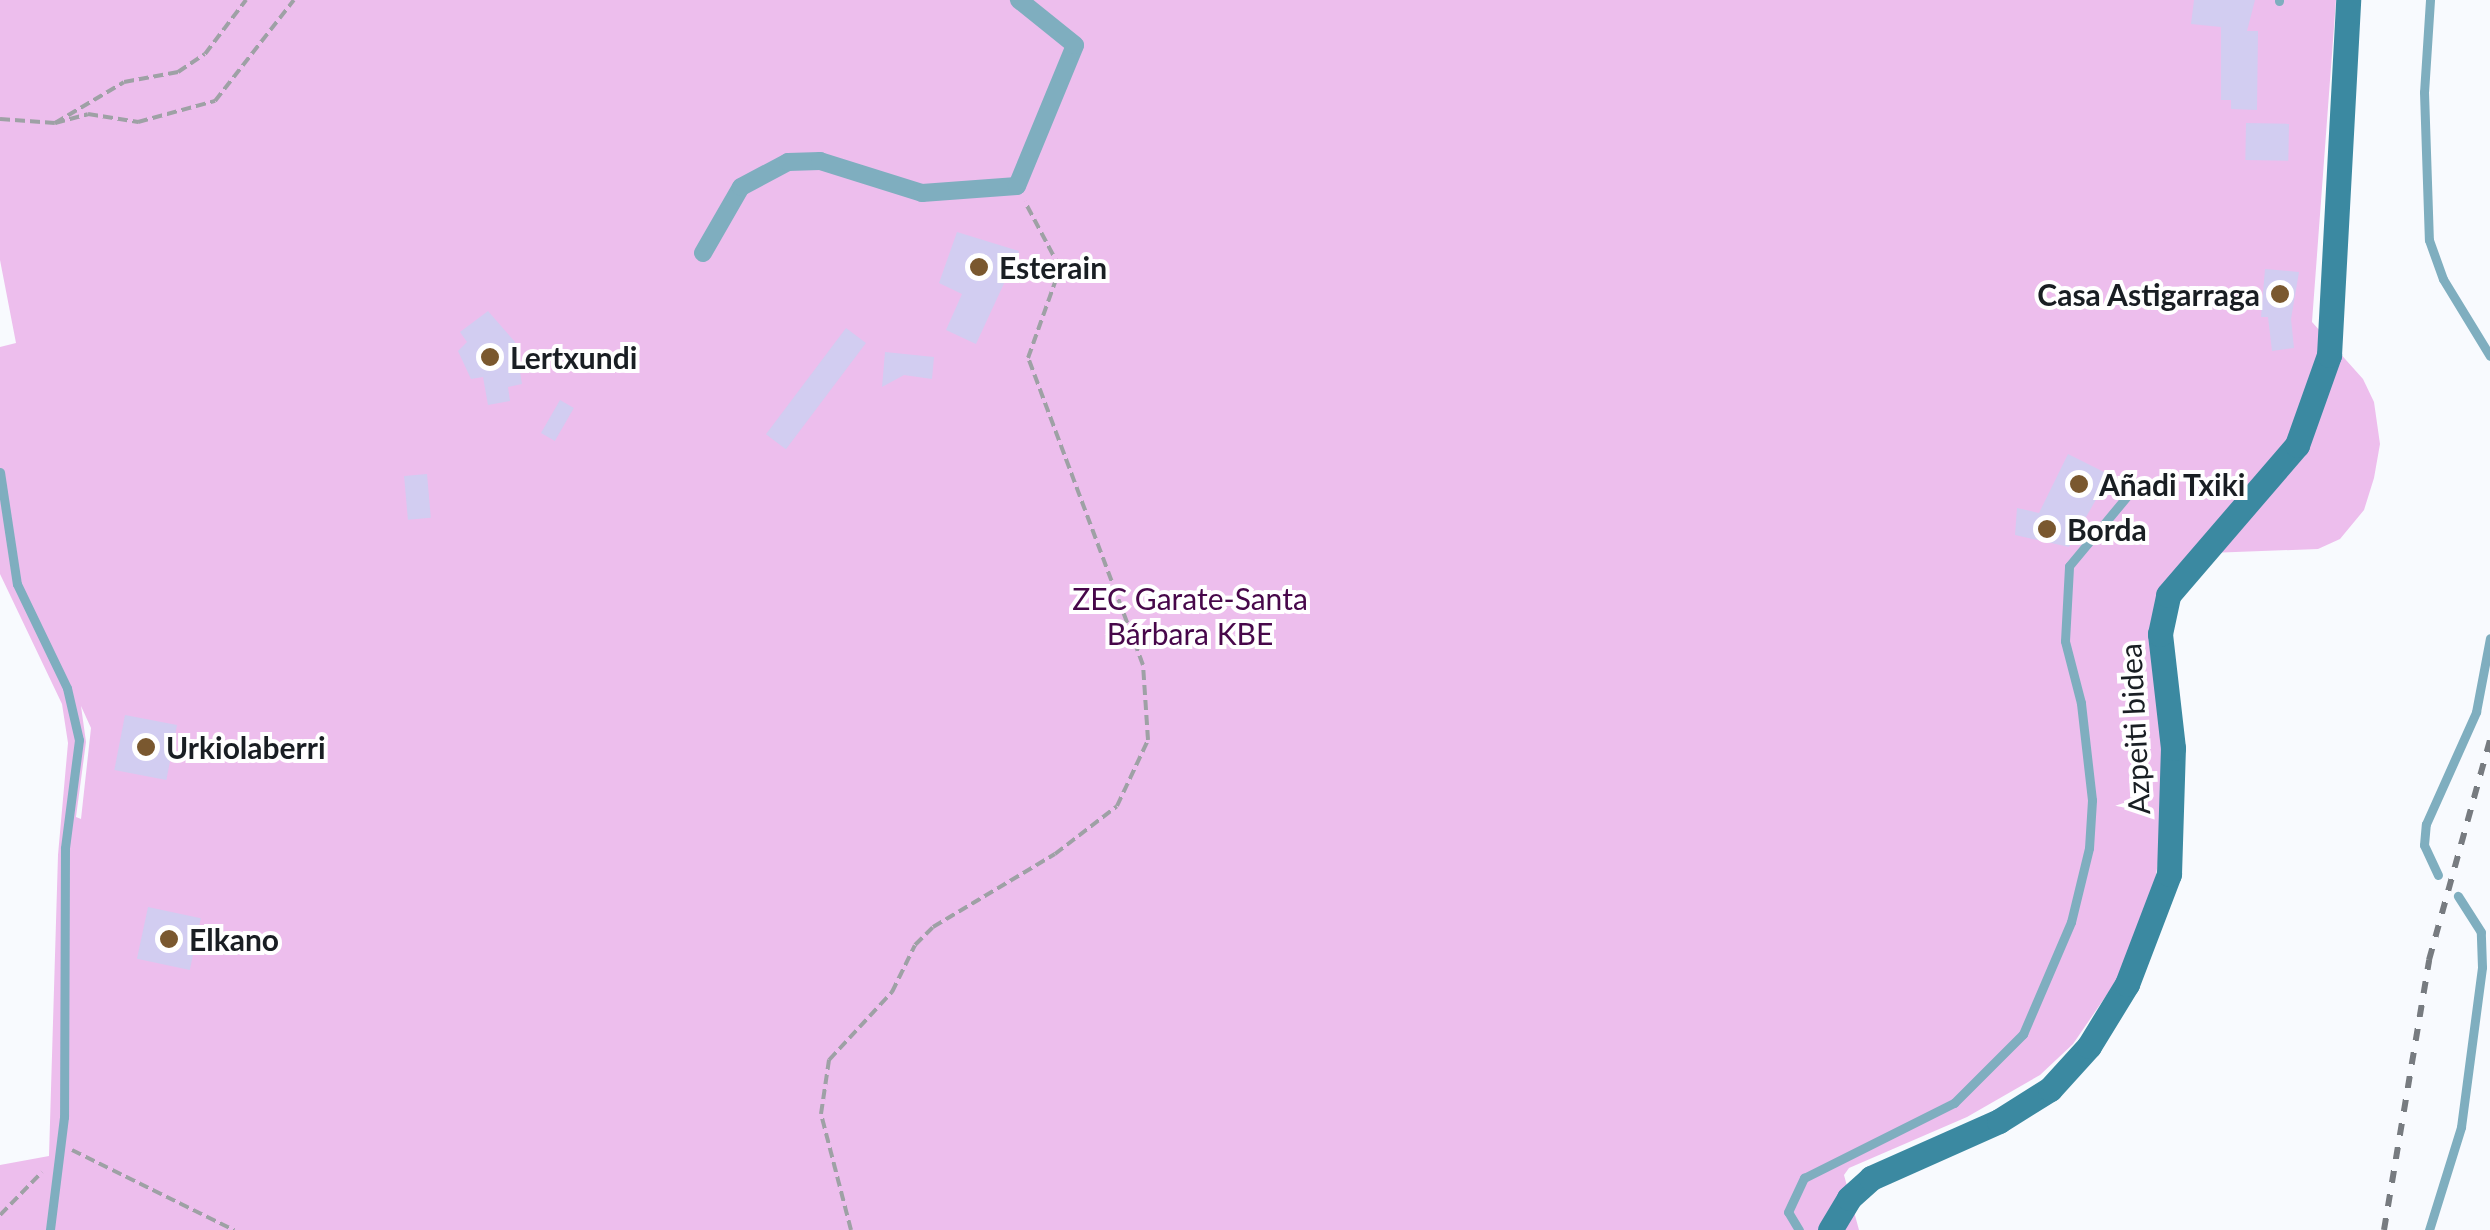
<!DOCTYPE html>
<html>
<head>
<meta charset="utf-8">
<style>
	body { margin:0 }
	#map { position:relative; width:2490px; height:1230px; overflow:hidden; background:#f8fafe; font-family:Lato,sans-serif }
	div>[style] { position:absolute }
	.green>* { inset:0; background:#edbeed }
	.building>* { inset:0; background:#d2cdf1; transform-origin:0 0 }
	.path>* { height:4px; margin-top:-2px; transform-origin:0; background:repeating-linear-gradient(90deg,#9ea1a5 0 10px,transparent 0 15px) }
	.lane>* { height:9px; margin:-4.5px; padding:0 4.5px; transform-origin:4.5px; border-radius:4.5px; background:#7faebf }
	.street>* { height:18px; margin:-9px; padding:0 9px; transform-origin:9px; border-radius:9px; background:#7faebf }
	.secondary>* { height:25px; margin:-12.5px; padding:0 12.5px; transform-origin:12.5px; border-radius:12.5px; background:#3b89a1 }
	.rail>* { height:6px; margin-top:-3px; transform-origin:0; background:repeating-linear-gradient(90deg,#777b80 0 12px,transparent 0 24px) }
	.dots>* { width:28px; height:28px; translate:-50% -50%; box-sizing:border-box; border:5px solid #fff; border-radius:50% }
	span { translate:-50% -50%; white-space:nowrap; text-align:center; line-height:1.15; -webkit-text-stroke:8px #fff; paint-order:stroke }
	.poi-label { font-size:30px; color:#191e23; font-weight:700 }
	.left { translate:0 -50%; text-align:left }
	.right { translate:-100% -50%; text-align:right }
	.park-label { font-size:30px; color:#47074a }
	.street-label { font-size:30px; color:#191e23 }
</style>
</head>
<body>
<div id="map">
	<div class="green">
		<i style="clip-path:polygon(evenodd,0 0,2336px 0,2312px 322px,2363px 379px,2374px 402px,2380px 444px,2374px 478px,2364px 510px,2340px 539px,2318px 549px,2209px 553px,2175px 570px,2165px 822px,2154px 886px,2123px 971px,2073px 1044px,2040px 1075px,1967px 1117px,1849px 1168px,1844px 1175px,1859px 1230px,0 1230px,0 1165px,49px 1156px,58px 855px,68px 743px,62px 704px,0 574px,0 347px,16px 343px,0 260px,0 0,81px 706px,91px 728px,81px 819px,76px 817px,86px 742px,81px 706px)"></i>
	</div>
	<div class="building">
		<i style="clip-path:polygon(2194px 0,2255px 0,2247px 31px,2258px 31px,2257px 110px,2231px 109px,2231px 100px,2221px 100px,2221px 27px,2191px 24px)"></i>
		<i style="left:2246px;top:123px;width:43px;height:37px;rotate:1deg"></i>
		<i style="clip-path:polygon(957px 232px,1019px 251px,976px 344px,946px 330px,962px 294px,939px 283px)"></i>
		<i style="clip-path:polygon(2265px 269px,2299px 272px,2291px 319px,2294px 348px,2272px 351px,2268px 317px,2261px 317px)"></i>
		<i style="clip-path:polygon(488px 311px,515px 342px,522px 384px,508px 387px,510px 401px,488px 405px,483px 377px,471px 379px,458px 351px,467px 342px,460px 332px)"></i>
		<i style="left:846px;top:328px;width:25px;height:133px;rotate:37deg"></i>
		<i style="clip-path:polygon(885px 352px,934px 357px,932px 379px,904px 375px,882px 387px)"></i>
		<i style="left:560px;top:400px;width:16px;height:38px;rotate:30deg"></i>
		<i style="clip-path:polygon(2068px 454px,2110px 475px,2069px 547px,2015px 535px,2017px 508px,2039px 513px)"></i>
		<i style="left:427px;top:474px;width:44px;height:23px;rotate:85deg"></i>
		<i style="left:125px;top:715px;width:53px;height:56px;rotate:11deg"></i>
		<i style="left:148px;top:907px;width:54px;height:53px;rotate:12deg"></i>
	</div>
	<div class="path">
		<i style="left:0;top:119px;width:55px;rotate:4.2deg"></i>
		<i style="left:55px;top:123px;width:80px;rotate:-30.7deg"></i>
		<i style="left:124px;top:82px;width:55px;rotate:-10.5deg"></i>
		<i style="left:178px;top:72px;width:32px;rotate:-34deg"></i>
		<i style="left:205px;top:54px;width:68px;rotate:-52.8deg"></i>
		<i style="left:55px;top:123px;width:34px;rotate:-15deg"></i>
		<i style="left:88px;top:114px;width:51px;rotate:9.1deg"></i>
		<i style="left:138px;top:122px;width:80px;rotate:-15.3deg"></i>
		<i style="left:215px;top:101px;width:128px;rotate:-52deg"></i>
		<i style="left:72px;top:1150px;width:181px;rotate:26.3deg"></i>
		<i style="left:0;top:1215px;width:60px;rotate:-45.7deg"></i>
		<i style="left:851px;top:1230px;width:120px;rotate:-104.5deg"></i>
		<i style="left:821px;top:1114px;width:55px;rotate:-81.6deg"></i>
		<i style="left:829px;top:1060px;width:93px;rotate:-47.2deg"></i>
		<i style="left:892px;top:992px;width:52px;rotate:-63.9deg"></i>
		<i style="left:915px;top:945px;width:25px;rotate:-45deg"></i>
		<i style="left:933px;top:927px;width:142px;rotate:-30.9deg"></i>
		<i style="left:1055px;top:854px;width:78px;rotate:-37.7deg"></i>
		<i style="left:1117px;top:806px;width:73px;rotate:-64.8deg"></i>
		<i style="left:1148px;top:740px;width:75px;rotate:-93.8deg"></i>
		<i style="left:1143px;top:665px;width:328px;rotate:-110.5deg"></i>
		<i style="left:1028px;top:358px;width:96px;rotate:-70.4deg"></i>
		<i style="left:1060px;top:268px;width:75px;rotate:-117.9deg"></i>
	</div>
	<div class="lane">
		<i style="left:2430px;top:0;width:92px;rotate:93.7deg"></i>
		<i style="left:2424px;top:92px;width:148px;rotate:88.1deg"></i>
		<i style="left:2429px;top:240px;width:41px;rotate:70.3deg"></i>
		<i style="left:2443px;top:279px;width:90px;rotate:58.6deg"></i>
		<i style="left:2279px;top:1px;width:1px;rotate:-90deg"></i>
		<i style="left:0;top:472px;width:113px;rotate:81.4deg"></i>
		<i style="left:17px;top:584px;width:115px;rotate:64.3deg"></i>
		<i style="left:67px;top:688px;width:53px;rotate:77deg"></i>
		<i style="left:79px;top:740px;width:109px;rotate:97.4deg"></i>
		<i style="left:65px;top:848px;width:269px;rotate:90.2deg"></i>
		<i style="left:64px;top:1117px;width:114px;rotate:97.1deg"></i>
		<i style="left:2438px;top:875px;width:33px;rotate:-115deg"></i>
		<i style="left:2424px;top:845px;width:21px;rotate:-85deg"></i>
		<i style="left:2426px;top:824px;width:123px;rotate:-65.9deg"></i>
		<i style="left:2476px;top:712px;width:75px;rotate:-79.3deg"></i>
		<i style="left:1799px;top:1230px;width:21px;rotate:-121deg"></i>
		<i style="left:1788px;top:1212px;width:38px;rotate:-65deg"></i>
		<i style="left:1804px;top:1178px;width:168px;rotate:-26.6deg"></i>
		<i style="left:1954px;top:1103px;width:98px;rotate:-45deg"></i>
		<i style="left:2023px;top:1034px;width:122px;rotate:-66.8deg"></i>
		<i style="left:2071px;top:922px;width:76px;rotate:-76.3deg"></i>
		<i style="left:2089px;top:848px;width:48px;rotate:-86.4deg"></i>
		<i style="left:2092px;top:800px;width:98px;rotate:-96.5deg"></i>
		<i style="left:2081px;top:703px;width:64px;rotate:-104.5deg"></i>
		<i style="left:2065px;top:641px;width:75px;rotate:-86.9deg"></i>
		<i style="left:2069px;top:566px;width:108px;rotate:-50.3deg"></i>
		<i style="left:2429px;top:1230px;width:108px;rotate:-72.7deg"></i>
		<i style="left:2461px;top:1127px;width:161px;rotate:-82.5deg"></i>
		<i style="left:2482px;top:967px;width:35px;rotate:-92deg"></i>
		<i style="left:2481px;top:932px;width:43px;rotate:-122.6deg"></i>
	</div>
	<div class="street">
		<i style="left:703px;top:253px;width:76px;rotate:-60.1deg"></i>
		<i style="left:741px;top:187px;width:53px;rotate:-28deg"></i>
		<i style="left:788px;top:162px;width:32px;rotate:-2deg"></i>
		<i style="left:820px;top:161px;width:107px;rotate:17.4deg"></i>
		<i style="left:922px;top:193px;width:95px;rotate:-4.2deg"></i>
		<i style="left:1017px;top:186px;width:152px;rotate:-67.6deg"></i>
		<i style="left:1075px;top:45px;width:72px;rotate:-141.2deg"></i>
	</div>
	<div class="secondary">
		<i style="left:1830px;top:1230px;width:37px;rotate:-59deg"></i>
		<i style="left:1849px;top:1198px;width:30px;rotate:-42deg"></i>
		<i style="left:1871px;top:1178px;width:140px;rotate:-24deg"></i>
		<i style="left:1999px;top:1121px;width:60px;rotate:-32.1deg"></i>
		<i style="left:2050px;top:1089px;width:58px;rotate:-47.8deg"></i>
		<i style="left:2089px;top:1046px;width:73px;rotate:-58.5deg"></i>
		<i style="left:2127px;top:984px;width:118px;rotate:-69.1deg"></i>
		<i style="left:2169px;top:874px;width:126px;rotate:-88.2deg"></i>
		<i style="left:2173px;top:748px;width:115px;rotate:-96.5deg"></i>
		<i style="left:2160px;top:634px;width:40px;rotate:-78deg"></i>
		<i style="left:2168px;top:595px;width:198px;rotate:-49.3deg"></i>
		<i style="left:2297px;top:445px;width:96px;rotate:-70.4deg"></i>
		<i style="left:2329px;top:355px;width:356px;rotate:-86.9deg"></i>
	</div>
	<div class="rail">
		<i style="left:2384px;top:1230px;width:274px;rotate:-80.5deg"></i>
		<i style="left:2429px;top:960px;width:228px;rotate:-74.5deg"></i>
	</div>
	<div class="dots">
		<i style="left:979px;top:267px;background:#7a582f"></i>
		<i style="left:2280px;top:294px;background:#7a582f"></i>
		<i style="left:490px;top:357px;background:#7a582f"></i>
		<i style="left:2079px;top:484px;background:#7a582f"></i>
		<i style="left:2047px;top:529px;background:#7a582f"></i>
		<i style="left:146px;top:747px;background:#7a582f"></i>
		<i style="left:169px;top:939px;background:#7a582f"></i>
	</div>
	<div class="poi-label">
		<span class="left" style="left:999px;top:267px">Esterain</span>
		<span class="right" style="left:2260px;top:294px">Casa Astigarraga</span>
		<span class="left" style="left:510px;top:357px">Lertxundi</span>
		<span class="left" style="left:2099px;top:484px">Añadi Txiki</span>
		<span class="left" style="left:2067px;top:529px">Borda</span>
		<span class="left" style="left:166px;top:747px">Urkiolaberri</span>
		<span class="left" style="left:189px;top:939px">Elkano</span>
	</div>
	<div class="park-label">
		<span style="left:1190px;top:615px">ZEC Garate-Santa<br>Bárbara KBE</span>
	</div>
	<div class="street-label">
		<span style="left:2134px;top:729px;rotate:-93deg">Azpeiti bidea</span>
	</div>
</div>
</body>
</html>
